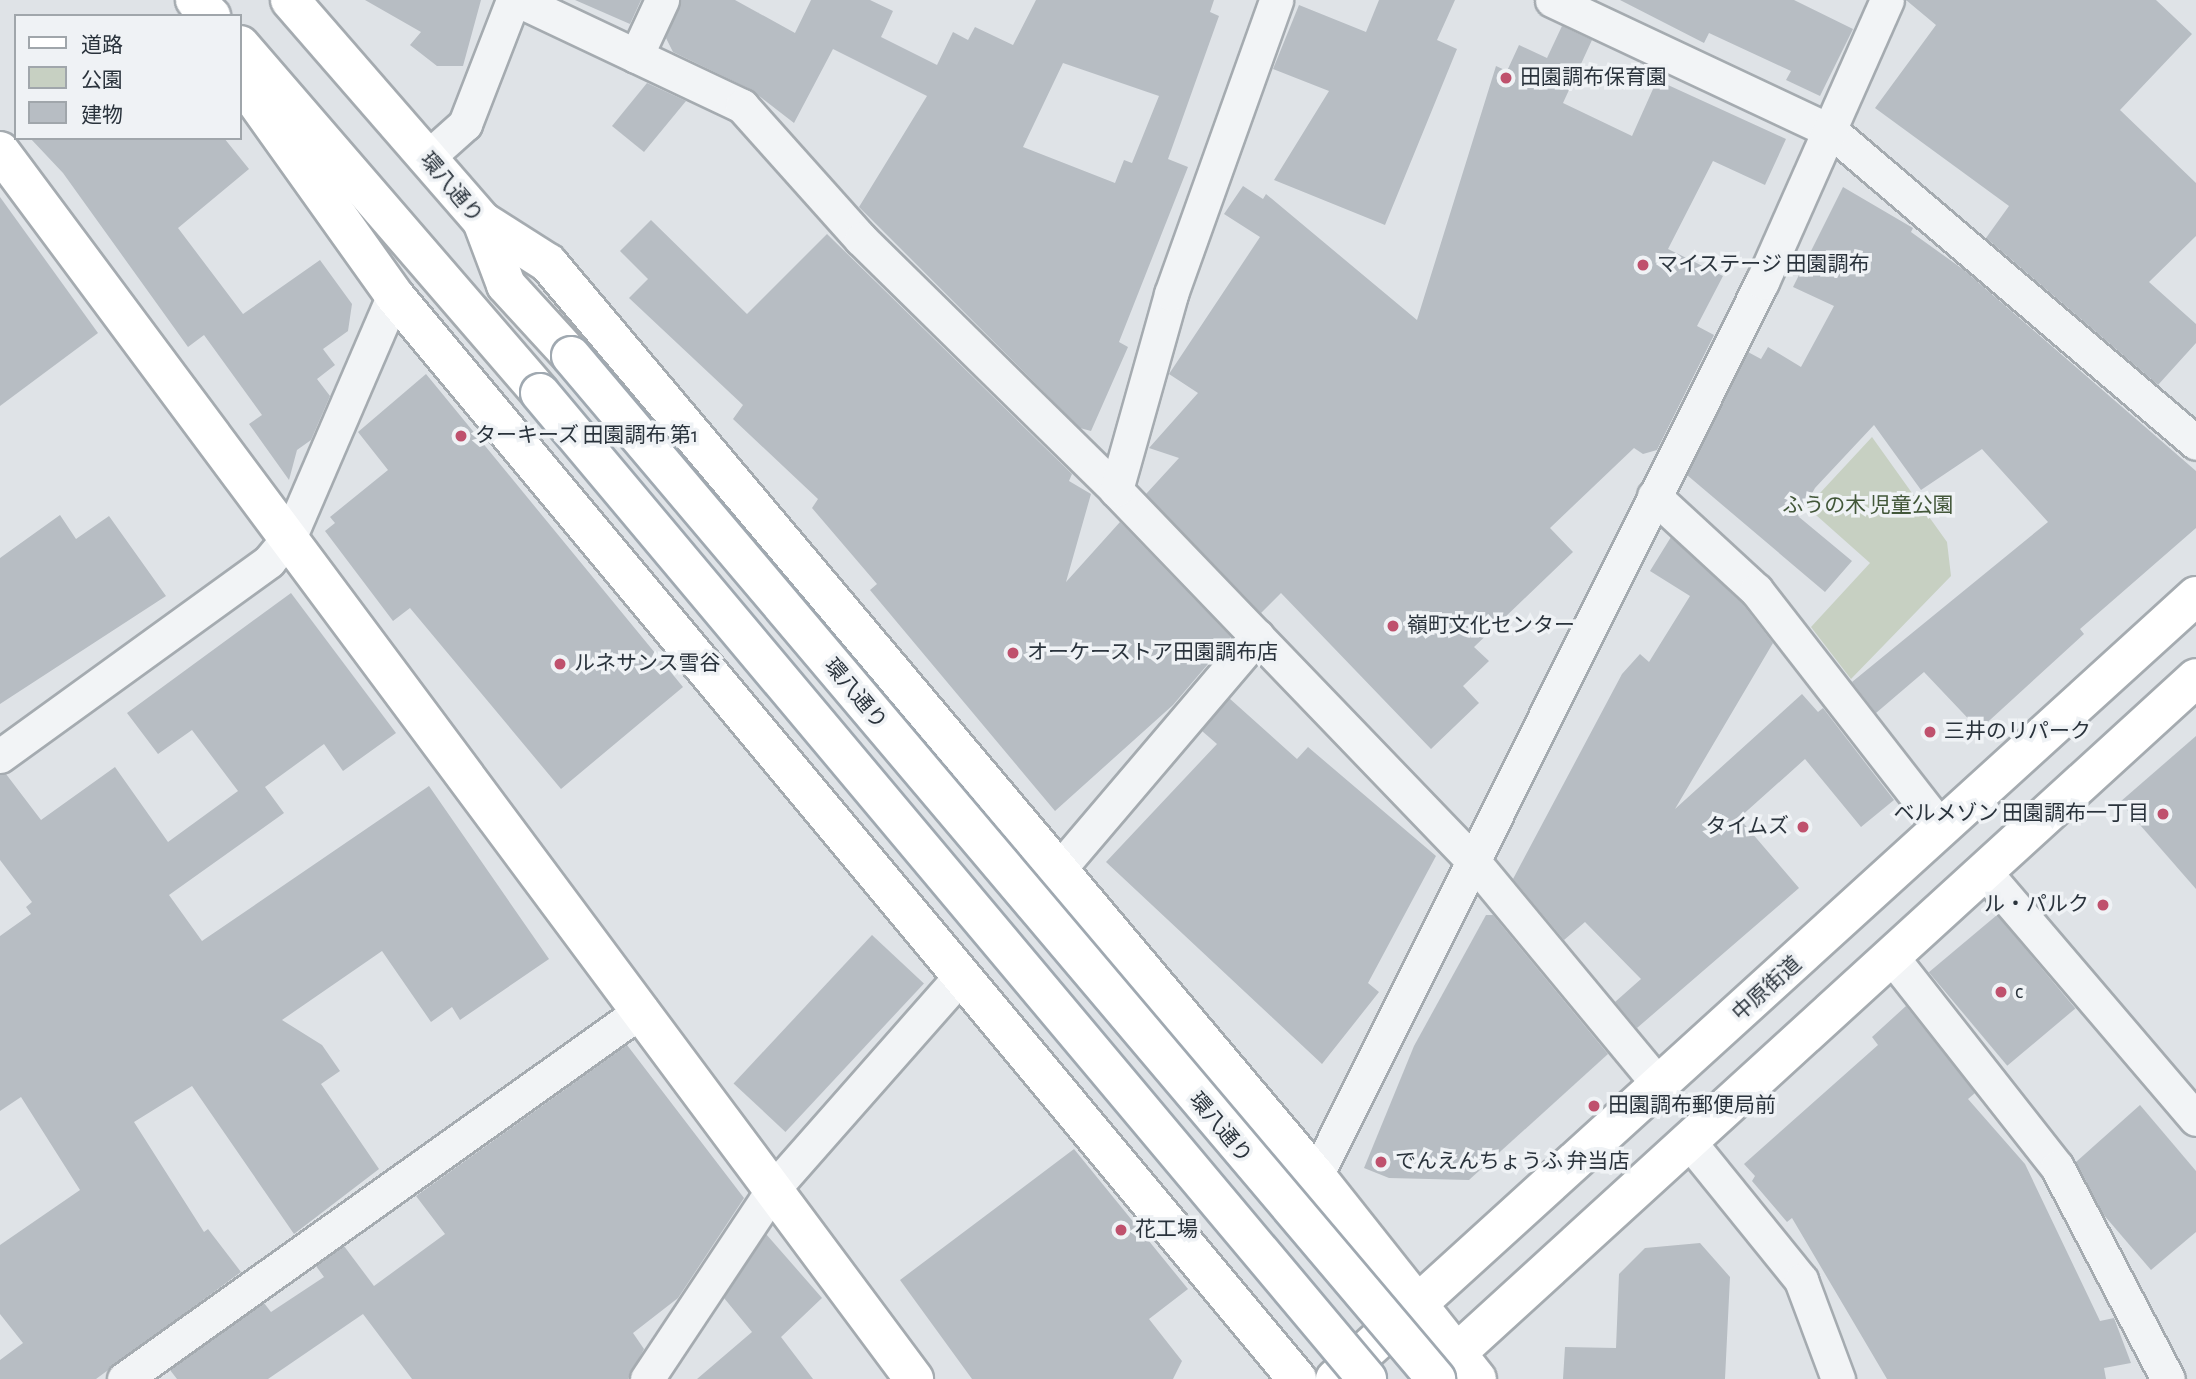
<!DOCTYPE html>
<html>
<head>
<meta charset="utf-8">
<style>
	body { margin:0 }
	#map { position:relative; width:2196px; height:1379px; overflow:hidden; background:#dfe3e7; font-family:"Alegreya Sans","Noto Sans JP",sans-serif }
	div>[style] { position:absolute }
	.green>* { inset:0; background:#c7d0c2 }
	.building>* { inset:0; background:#b7bdc3; transform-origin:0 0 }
	.roads { filter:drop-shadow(2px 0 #a5abb0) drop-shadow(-2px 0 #a5abb0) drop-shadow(0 2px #a5abb0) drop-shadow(0 -2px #a5abb0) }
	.street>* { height:33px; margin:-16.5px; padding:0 16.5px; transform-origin:16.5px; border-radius:16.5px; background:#f2f4f6 }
	.secondary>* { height:38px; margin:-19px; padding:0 19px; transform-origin:19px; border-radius:19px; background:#fff }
	.primary>* { height:38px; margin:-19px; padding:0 19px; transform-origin:19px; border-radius:19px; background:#fff }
	.bridges { filter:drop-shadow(2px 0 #a0a9b1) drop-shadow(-2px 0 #a0a9b1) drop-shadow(0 2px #a0a9b1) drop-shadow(0 -2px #a0a9b1) }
	.primary-bridge>* { height:38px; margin:-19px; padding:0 19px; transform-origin:19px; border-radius:19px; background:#fff }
	.dots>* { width:19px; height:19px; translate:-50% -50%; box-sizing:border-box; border:4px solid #eff2f5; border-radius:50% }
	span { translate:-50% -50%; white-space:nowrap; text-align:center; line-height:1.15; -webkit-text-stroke:7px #eff2f5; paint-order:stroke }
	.poi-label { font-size:21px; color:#2a333c }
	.left { translate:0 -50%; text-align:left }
	.right { translate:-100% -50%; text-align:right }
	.street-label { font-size:21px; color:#2a333c }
	.park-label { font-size:21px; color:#425739 }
	.legend { position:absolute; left:14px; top:14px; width:228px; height:126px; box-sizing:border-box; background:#eff2f5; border:2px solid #a0a6ab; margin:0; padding:9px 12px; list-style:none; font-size:21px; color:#2a333c }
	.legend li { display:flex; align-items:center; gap:14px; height:35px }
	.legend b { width:35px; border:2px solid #a0a6ab }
</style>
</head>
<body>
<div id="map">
	<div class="green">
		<i style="clip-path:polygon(1872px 437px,1947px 542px,1951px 576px,1851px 679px,1811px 627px,1870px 563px,1807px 507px)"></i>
	</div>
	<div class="building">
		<i style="clip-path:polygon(365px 0,481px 0,463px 66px,437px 66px,410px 45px,421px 32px)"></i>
		<i style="clip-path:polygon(575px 0,641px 0,630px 24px)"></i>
		<i style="clip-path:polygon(evenodd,681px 0,735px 0,795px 33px,811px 0,870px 0,893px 11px,881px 37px,937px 65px,953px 32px,968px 40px,975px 27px,1013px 45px,1036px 0,1214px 0,1210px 12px,1219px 16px,1168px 159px,1188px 167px,1119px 342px,1128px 347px,1091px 431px,1080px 428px,859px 207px,927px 96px,833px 49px,794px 123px,750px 89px,673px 52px,666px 38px,681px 0,1063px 63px,1159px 96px,1132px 163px,1124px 160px,1115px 183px,1023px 147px,1063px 63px)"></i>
		<i style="clip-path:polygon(1379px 0,1455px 0,1437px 40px,1457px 49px,1385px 225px,1274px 180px,1329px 91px,1273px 69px,1299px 5px,1366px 32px)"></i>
		<i style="clip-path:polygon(1620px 0,1794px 0,1853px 29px,1820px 96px,1786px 80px,1791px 71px,1709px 33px,1704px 43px)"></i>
		<i style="clip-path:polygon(1906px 0,2156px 0,2192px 34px,2120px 110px,2196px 183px,2196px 236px,2149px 282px,2196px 324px,2196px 343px,2158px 385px,1986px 238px,2009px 206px,1875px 108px,1936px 25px)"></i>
		<i style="clip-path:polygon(1562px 26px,1592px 40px,1563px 103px,1632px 136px,1657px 80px,1786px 139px,1765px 185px,1713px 161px,1668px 249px,1723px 276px,1697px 326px,1714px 335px,1657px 450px,1643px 454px,1634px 448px,1550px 528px,1573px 552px,1474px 647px,1489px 661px,1463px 686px,1479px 703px,1431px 749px,1281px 593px,1261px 613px,1146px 494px,1179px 458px,1149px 448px,1198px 393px,1169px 374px,1260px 237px,1224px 214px,1243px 186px,1263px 199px,1266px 194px,1417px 320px,1496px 66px,1507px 71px,1519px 45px,1547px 58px)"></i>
		<i style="clip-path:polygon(647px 83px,686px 101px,644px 152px,612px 126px)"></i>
		<i style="clip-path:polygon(30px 138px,224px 138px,249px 169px,178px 228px,243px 314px,320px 260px,352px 304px,348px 331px,323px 349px,335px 365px,317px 379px,330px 396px,311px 440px,297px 450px,289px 480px,249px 424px,262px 415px,204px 335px,188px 347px,63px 173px)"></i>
		<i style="clip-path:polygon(1843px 187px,1913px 228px,1911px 232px,1964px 270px,2196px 471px,2196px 528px,2080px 629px,2084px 634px,1979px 730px,1924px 672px,1876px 713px,1852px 682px,2048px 522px,1982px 449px,1921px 490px,1874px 425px,1815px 488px,1799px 517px,1852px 561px,1825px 592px,1687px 475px,1748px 352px,1761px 359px,1768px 347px,1801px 367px,1834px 306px,1793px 287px)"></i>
		<i style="clip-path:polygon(0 197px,98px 333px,0 406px)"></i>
		<i style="clip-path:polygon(651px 220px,747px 314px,827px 234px,1072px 474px,1069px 481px,1091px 494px,1066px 582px,1120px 522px,1231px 637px,1173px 705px,1055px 811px,870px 590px,877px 584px,812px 508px,818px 499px,733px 419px,743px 405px,629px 298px,648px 279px,620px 251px)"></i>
		<i style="clip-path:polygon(426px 374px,683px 687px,561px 789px,410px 608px,393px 621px,325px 531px,335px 523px,330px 517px,388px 470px,358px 432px)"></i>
		<i style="clip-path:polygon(60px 515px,76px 539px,109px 516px,166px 596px,0 704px,0 558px)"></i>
		<i style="clip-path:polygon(1671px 537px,1742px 603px,1773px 643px,1675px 809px,1802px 694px,1818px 712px,1823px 708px,1894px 800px,1861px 827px,1805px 759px,1739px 818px,1799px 888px,1637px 1028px,1615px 1002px,1641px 979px,1585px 922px,1564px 940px,1513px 879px,1622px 674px,1640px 654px,1649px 662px,1690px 596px,1650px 571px)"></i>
		<i style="clip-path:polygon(291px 593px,396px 733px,343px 771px,324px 744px,265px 787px,284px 813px,169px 895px,202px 941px,429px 786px,549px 959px,460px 1020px,452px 1007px,431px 1022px,382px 951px,282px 1020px,322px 1045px,340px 1071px,321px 1084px,379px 1169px,294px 1234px,192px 1086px,134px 1122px,204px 1232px,208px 1229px,241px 1272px,96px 1379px,0 1379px,0 1360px,23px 1343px,0 1314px,0 1245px,80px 1190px,21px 1097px,0 1111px,0 936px,31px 914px,26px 907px,32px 902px,0 860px,0 775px,6px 774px,41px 820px,115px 767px,168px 842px,238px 791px,192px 730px,158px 754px,127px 713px)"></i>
		<i style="clip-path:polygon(1229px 698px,1297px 759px,1308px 747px,1436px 856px,1368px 983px,1379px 992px,1322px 1064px,1106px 862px,1217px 744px,1202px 731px)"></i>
		<i style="clip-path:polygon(2196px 736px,2196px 889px,2120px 802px)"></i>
		<i style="clip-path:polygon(1486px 915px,1493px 915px,1608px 1054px,1469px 1180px,1389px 1178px,1364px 1168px,1414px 1046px)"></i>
		<i style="left:1997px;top:915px;width:122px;height:89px;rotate:50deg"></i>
		<i style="left:872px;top:935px;width:71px;height:203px;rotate:43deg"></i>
		<i style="clip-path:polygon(1906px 1006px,1975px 1093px,1968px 1099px,2025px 1164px,2100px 1321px,2114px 1318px,2131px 1363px,2104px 1368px,2106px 1379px,1887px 1379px,1792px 1218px,1787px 1222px,1752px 1181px,1755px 1176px,1744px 1164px,1878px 1045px,1872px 1037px)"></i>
		<i style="clip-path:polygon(627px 1045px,744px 1198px,678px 1298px,633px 1333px,644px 1349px,628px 1379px,412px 1379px,363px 1314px,268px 1379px,177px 1379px,170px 1370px,264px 1303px,271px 1312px,324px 1277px,316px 1266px,344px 1246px,374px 1286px,445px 1234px,416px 1196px)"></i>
		<i style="clip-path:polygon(2140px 1105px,2196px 1171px,2196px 1232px,2151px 1270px,2103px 1214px,2076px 1162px)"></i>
		<i style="clip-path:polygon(1074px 1149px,1188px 1289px,1149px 1319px,1182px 1361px,1173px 1379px,972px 1379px,900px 1280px)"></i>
		<i style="clip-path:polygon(766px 1234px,822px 1298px,781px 1337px,813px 1379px,697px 1379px,752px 1332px,724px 1298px)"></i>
		<i style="clip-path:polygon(1700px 1243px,1730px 1277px,1725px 1379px,1563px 1379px,1565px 1347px,1616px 1348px,1619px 1274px,1645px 1248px)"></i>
	</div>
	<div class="roads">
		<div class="street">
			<i style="left:518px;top:0;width:248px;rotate:25.3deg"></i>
			<i style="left:742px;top:106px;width:178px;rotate:48.2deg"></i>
			<i style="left:861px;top:239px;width:358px;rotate:44.5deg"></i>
			<i style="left:1116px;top:490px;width:516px;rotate:46.1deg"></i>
			<i style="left:1474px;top:862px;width:291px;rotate:50.3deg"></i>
			<i style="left:1552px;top:0;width:308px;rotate:25.2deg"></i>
			<i style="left:1831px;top:131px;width:480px;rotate:40.5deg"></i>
			<i style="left:636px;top:56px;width:62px;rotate:-65.1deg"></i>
			<i style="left:427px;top:158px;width:51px;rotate:-41.8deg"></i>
			<i style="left:465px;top:124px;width:133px;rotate:-68.8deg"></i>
			<i style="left:1116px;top:490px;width:204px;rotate:-74.3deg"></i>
			<i style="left:1171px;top:294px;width:312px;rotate:-70.3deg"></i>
			<i style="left:1654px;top:496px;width:139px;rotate:42.7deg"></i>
			<i style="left:1756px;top:590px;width:301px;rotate:52.1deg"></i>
			<i style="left:0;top:756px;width:332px;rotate:-35.9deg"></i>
			<i style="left:269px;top:561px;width:33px;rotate:-50deg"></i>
			<i style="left:290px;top:536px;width:262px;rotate:-66.7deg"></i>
			<i style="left:1059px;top:869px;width:306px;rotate:-49.6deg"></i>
			<i style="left:1984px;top:871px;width:326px;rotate:49.5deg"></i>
			<i style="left:1891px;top:956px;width:268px;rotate:51.8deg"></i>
			<i style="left:2057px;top:1167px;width:239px;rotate:62.4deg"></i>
			<i style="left:1691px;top:1144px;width:175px;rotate:51deg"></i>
			<i style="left:1801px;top:1280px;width:106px;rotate:69.5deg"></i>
			<i style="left:1316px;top:1176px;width:999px;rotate:-63.49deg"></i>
			<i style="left:1762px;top:282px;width:308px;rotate:-66.1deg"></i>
			<i style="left:124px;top:1379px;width:636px;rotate:-35.46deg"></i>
			<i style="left:647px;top:1379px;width:228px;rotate:-56.4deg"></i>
			<i style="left:773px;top:1189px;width:284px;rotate:-48.6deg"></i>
		</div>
		<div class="secondary">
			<i style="left:0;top:151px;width:1531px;rotate:53.34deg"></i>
		</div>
		<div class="primary">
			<i style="left:195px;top:0;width:23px;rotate:45deg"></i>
			<i style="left:290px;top:0;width:293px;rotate:49deg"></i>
			<i style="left:482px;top:221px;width:68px;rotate:69.4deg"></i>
			<i style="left:506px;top:285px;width:96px;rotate:47.5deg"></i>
			<i style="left:240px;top:45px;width:459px;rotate:49.2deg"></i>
			<i style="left:240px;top:79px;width:265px;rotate:54.5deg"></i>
			<i style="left:394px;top:295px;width:1411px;rotate:50.2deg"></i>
			<i style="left:482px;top:221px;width:78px;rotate:32.5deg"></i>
			<i style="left:548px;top:263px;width:1193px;rotate:49.93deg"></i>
			<i style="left:1316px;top:1176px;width:259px;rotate:51.6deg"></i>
			<i style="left:1438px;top:1370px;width:1026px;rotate:-42.39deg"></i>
			<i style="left:1335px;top:1379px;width:1164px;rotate:-42.28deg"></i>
		</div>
	</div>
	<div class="bridges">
		<div class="primary-bridge">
			<i style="left:571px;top:356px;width:1340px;rotate:49.78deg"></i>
			<i style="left:540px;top:393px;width:1287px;rotate:50.01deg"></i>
		</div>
	</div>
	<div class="dots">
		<i style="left:1506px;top:78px;background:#bf516d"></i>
		<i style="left:1643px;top:265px;background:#bf516d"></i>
		<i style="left:461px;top:436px;background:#bf516d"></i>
		<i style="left:1393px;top:626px;background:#bf516d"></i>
		<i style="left:1013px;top:653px;background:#bf516d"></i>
		<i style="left:560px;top:664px;background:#bf516d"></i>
		<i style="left:1930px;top:732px;background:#bf516d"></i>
		<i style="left:2163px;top:814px;background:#bf516d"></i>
		<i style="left:1803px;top:827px;background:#bf516d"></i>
		<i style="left:2103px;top:905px;background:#bf516d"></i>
		<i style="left:2001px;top:992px;background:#bf516d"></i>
		<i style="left:1594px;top:1106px;background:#bf516d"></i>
		<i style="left:1381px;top:1162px;background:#bf516d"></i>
		<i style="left:1121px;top:1230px;background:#bf516d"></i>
	</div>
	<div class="poi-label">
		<span class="left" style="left:1520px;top:78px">田園調布保育園</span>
		<span class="left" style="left:1657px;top:265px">マイステージ 田園調布</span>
		<span class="left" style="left:475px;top:436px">ターキーズ 田園調布 第1</span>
		<span class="left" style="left:1407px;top:626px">嶺町文化センター</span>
		<span class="left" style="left:1027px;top:653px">オーケーストア田園調布店</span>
		<span class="left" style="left:574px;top:664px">ルネサンス雪谷</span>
		<span class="left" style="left:1944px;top:732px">三井のリパーク</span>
		<span class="right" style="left:2149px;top:814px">ベルメゾン 田園調布一丁目</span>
		<span class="right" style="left:1789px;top:827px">タイムズ</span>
		<span class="right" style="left:2089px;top:905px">ル・パルク</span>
		<span class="left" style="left:2015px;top:992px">c</span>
		<span class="left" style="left:1608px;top:1106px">田園調布郵便局前</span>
		<span class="left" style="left:1395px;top:1162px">でんえんちょうふ 弁当店</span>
		<span class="left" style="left:1135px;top:1230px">花工場</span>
	</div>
	<div class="street-label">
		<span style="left:451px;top:188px;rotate:50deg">環八通り</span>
		<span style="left:855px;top:694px;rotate:50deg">環八通り</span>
		<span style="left:1767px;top:989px;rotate:-42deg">中原街道</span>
		<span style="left:1220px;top:1128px;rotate:50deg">環八通り</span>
	</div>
	<div class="park-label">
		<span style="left:1868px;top:506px">ふうの木 児童公園</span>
	</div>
	<ul class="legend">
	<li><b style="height:9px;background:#fff"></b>道路</li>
	<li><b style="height:19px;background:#c7d0c2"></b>公園</li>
	<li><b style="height:19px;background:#b7bdc3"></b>建物</li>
	</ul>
</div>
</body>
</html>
